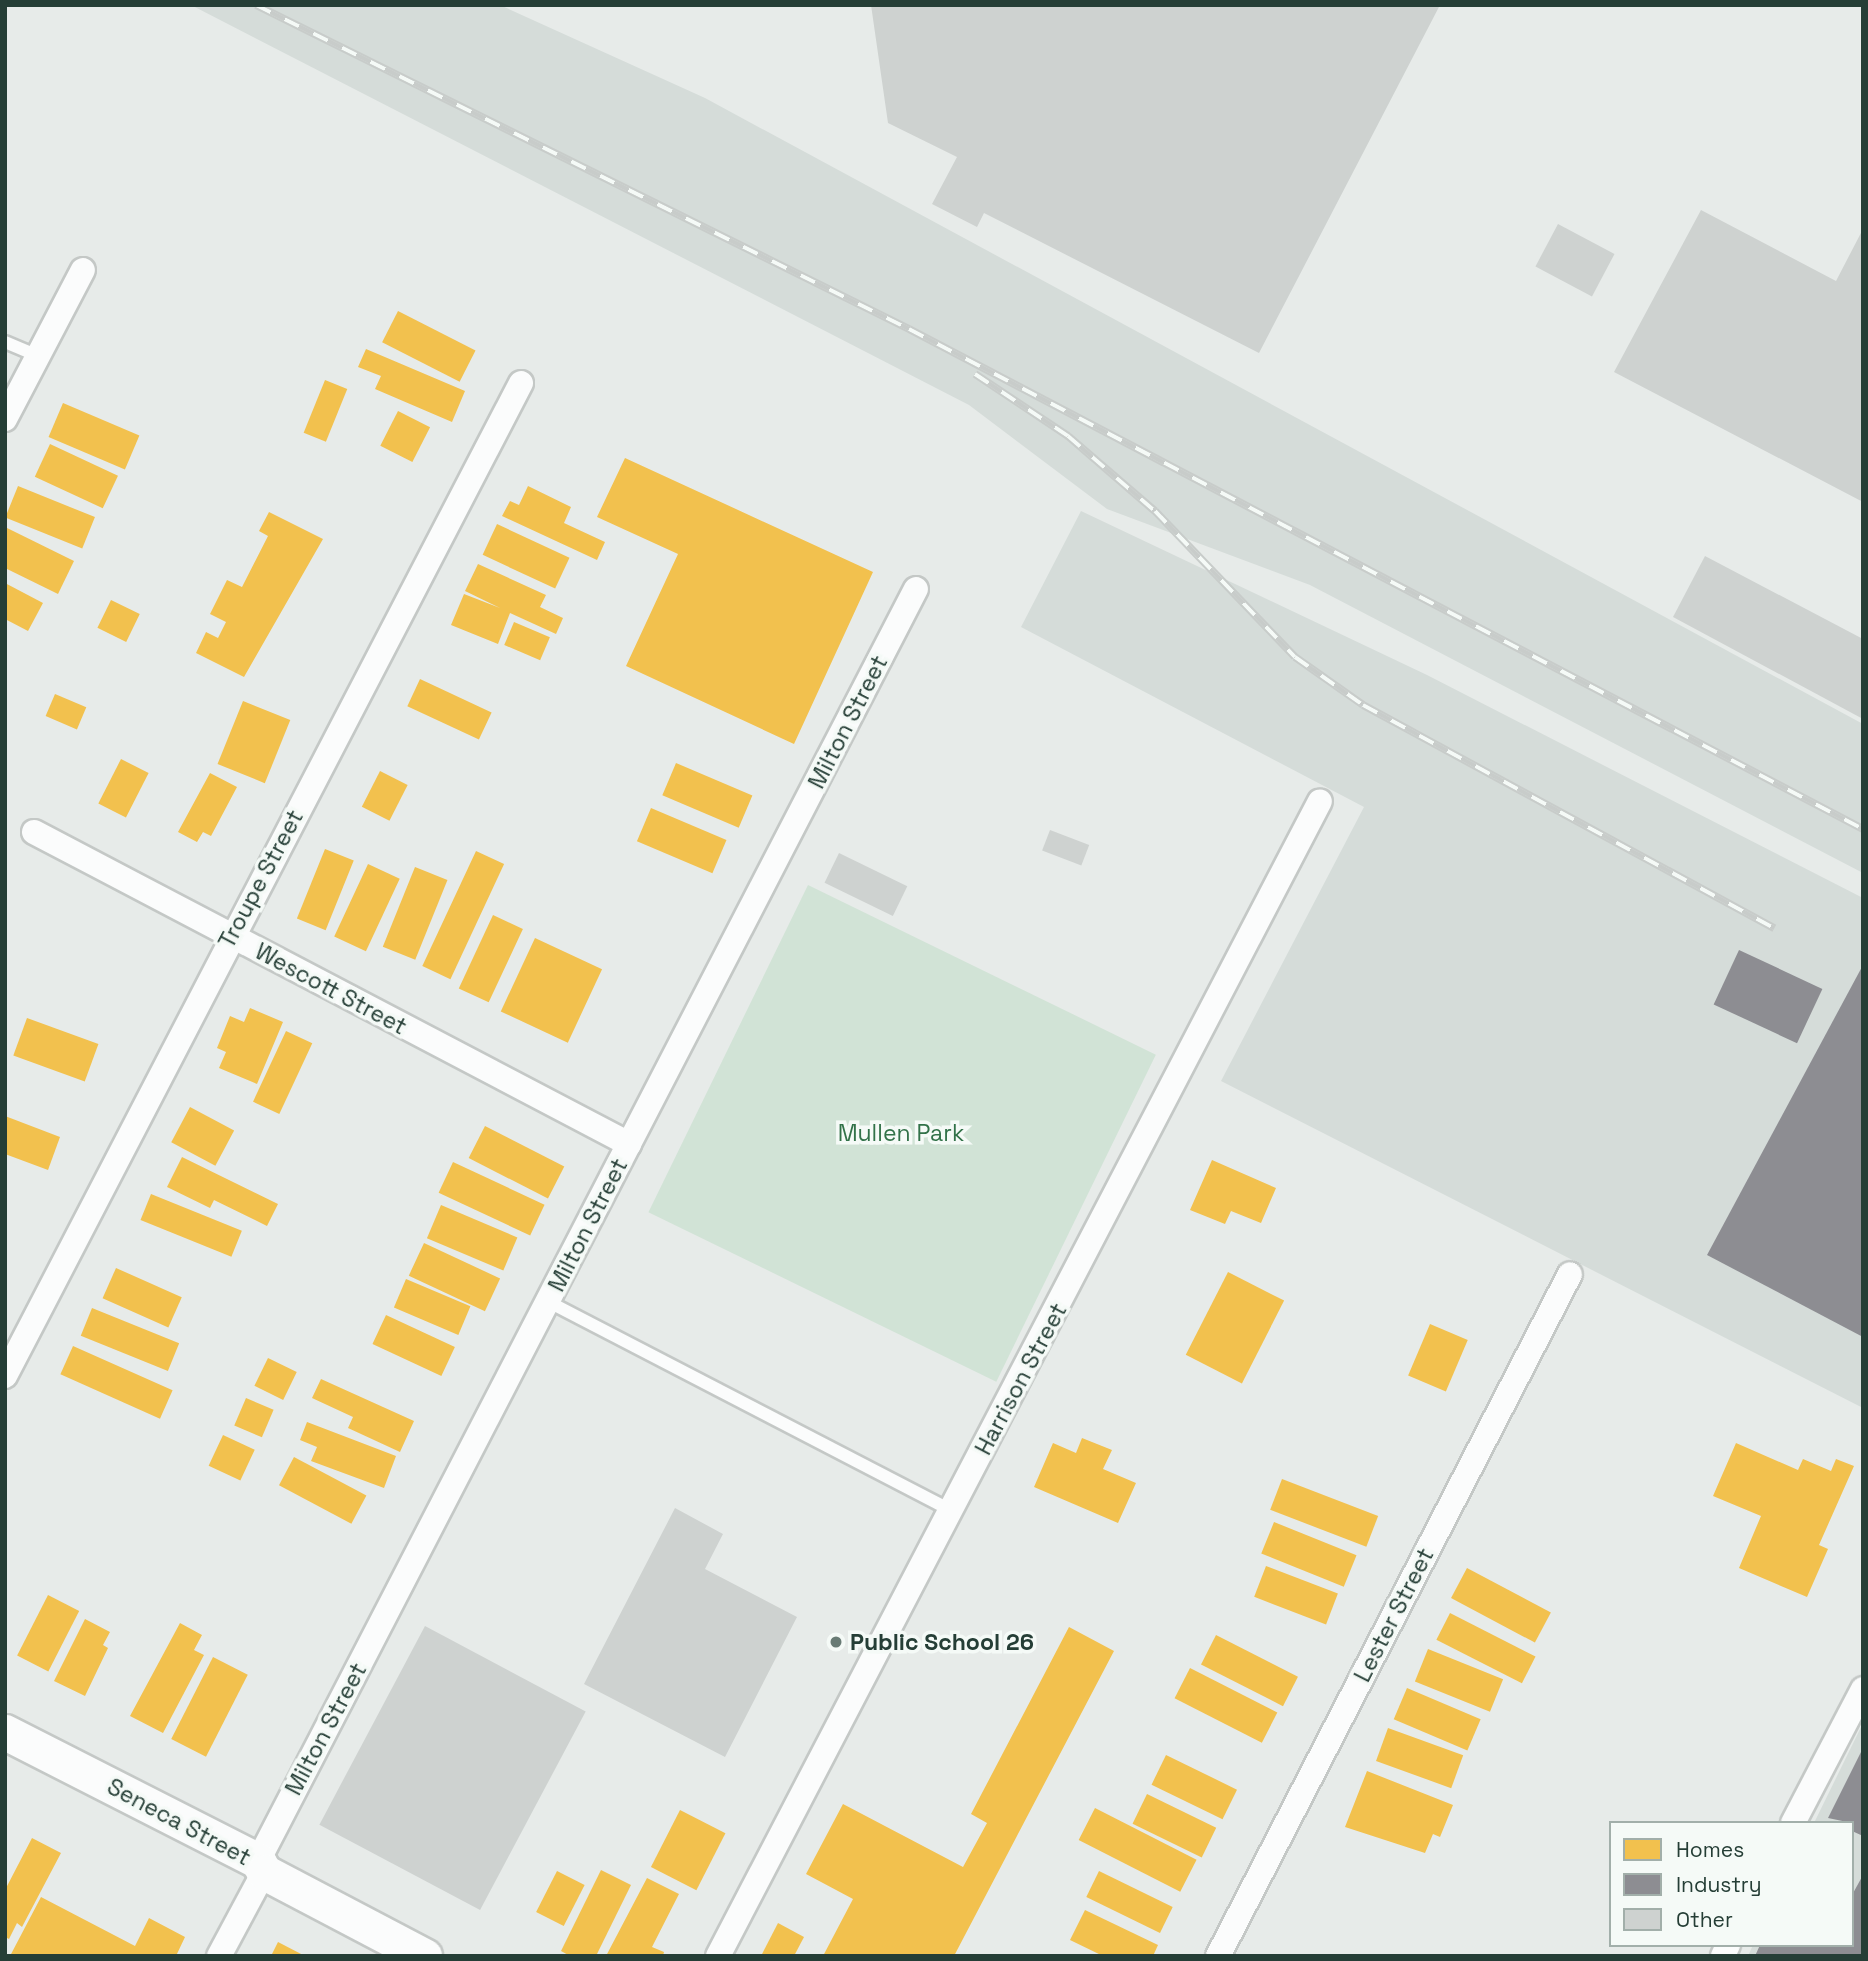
<!DOCTYPE html>
<html>
<head>
<meta charset="utf-8">
<style>
	body { margin:0 }
	#map { position:relative; width:1868px; height:1961px; overflow:hidden; background:#e7ebe9; font-family:"Space Grotesk",sans-serif }
	div>[style] { position:absolute }
	.built>* { inset:0; background:#d5dcd9 }
	.green>* { inset:0; background:#d1e3d6; transform-origin:0 0 }
	.homes>* { inset:0; background:#f2c14e; transform-origin:0 0 }
	.industry>* { inset:0; background:#8d8d92; transform-origin:0 0 }
	.building>* { inset:0; background:#ced2d0; transform-origin:0 0 }
	.roads { filter:drop-shadow(2px 0 #c4c8c6) drop-shadow(-2px 0 #c4c8c6) drop-shadow(0 2px #c4c8c6) drop-shadow(0 -2px #c4c8c6) }
	.lane>* { height:12px; margin:-6px; padding:0 6px; transform-origin:6px; border-radius:6px; background:#fbfcfc }
	.street>* { height:24px; margin:-12px; padding:0 12px; transform-origin:12px; border-radius:12px; background:#fbfcfc }
	.secondary>* { height:35px; margin:-17.5px; padding:0 17.5px; transform-origin:17.5px; border-radius:17.5px; background:#fbfcfc }
	.rail>* { height:8px; margin-top:-4px; transform-origin:0; background:repeating-linear-gradient(90deg,#f5faf7 0 16px,#c8ccca 0 32px); box-sizing:border-box; border-block:2px solid #c8ccca }
	.dots>* { width:19px; height:19px; translate:-50% -50%; box-sizing:border-box; border:4px solid #f5faf7; border-radius:50% }
	span { translate:-50% -50%; white-space:nowrap; text-align:center; line-height:1.15; -webkit-text-stroke:7px #f5faf7; paint-order:stroke }
	.street-label { font-size:23px; color:#253e36 }
	.park-label { font-size:23px; color:#327249 }
	.poi-label { font-size:23px; color:#253e36; font-weight:700 }
	.left { translate:0 -50%; text-align:left }
	.frame { position:absolute; inset:0; border:7px solid #253e36; pointer-events:none }
	.legend { position:absolute; left:1609px; top:1821px; width:245px; height:126px; box-sizing:border-box; background:#f5faf7; border:2px solid #a2afaa; margin:0; padding:9px 12px; list-style:none; font-size:21px; color:#253e36 }
	.legend li { display:flex; align-items:center; gap:14px; height:35px }
	.legend b { width:35px; border:2px solid #a2afaa }
</style>
</head>
<body>
<div id="map">
	<div class="built">
		<i style="clip-path:polygon(191px 5px,500px 5px,705px 98px,1863px 724px,1863px 873px,1310px 585px,1107px 509px,969px 405px)"></i>
		<i style="clip-path:polygon(1081px 511px,1427px 675px,1863px 898px,1863px 1408px,1221px 1081px,1364px 807px,1021px 627px)"></i>
		<i style="clip-path:polygon(1863px 1723px,1863px 1956px,1748px 1956px,1753px 1945px,1852px 1945px,1852px 1823px,1814px 1823px)"></i>
	</div>
	<div class="green">
		<i style="left:808px;top:885px;width:387px;height:364px;rotate:26deg"></i>
	</div>
	<div class="homes">
		<i style="left:398px;top:311px;width:87px;height:35px;rotate:27deg"></i>
		<i style="clip-path:polygon(366px 349px,465px 391px,452px 422px,375px 389px,381px 376px,358px 367px)"></i>
		<i style="left:325px;top:380px;width:24px;height:57px;rotate:22deg"></i>
		<i style="left:63px;top:403px;width:83px;height:37px;rotate:23deg"></i>
		<i style="left:398px;top:411px;width:36px;height:39px;rotate:27deg"></i>
		<i style="left:50px;top:444px;width:75px;height:36px;rotate:25deg"></i>
		<i style="clip-path:polygon(625px 458px,873px 572px,794px 744px,626px 666px,678px 554px,597px 517px)"></i>
		<i style="left:18px;top:486px;width:83px;height:34px;rotate:22deg"></i>
		<i style="clip-path:polygon(528px 486px,571px 507px,564px 523px,605px 542px,597px 560px,502px 516px,510px 501px,519px 505px)"></i>
		<i style="clip-path:polygon(269px 512px,323px 539px,244px 677px,196px 653px,206px 632px,218px 638px,226px 622px,210px 614px,227px 580px,242px 587px,268px 536px,259px 531px)"></i>
		<i style="left:497px;top:524px;width:80px;height:34px;rotate:25deg"></i>
		<i style="clip-path:polygon(5px 527px,74px 561px,58px 594px,5px 568px)"></i>
		<i style="clip-path:polygon(478px 564px,546px 595px,540px 607px,563px 618px,556px 634px,510px 613px,498px 644px,451px 625px,464px 594px,500px 608px,465px 591px)"></i>
		<i style="clip-path:polygon(5px 583px,43px 603px,28px 631px,5px 619px)"></i>
		<i style="left:111px;top:600px;width:32px;height:31px;rotate:26deg"></i>
		<i style="left:514px;top:622px;width:39px;height:25px;rotate:23deg"></i>
		<i style="left:420px;top:679px;width:79px;height:30px;rotate:25deg"></i>
		<i style="left:55px;top:694px;width:34px;height:24px;rotate:23deg"></i>
		<i style="left:243px;top:701px;width:51px;height:68px;rotate:22deg"></i>
		<i style="left:121px;top:759px;width:31px;height:50px;rotate:27deg"></i>
		<i style="left:676px;top:763px;width:83px;height:35px;rotate:23deg"></i>
		<i style="left:380px;top:771px;width:31px;height:40px;rotate:27deg"></i>
		<i style="clip-path:polygon(210px 773px,237px 787px,211px 836px,203px 832px,197px 842px,178px 832px)"></i>
		<i style="left:651px;top:808px;width:82px;height:36px;rotate:23deg"></i>
		<i style="left:325px;top:849px;width:31px;height:75px;rotate:22deg"></i>
		<i style="left:476px;top:851px;width:31px;height:127px;rotate:25deg"></i>
		<i style="left:368px;top:864px;width:35px;height:80px;rotate:25deg"></i>
		<i style="left:415px;top:867px;width:35px;height:86px;rotate:22deg"></i>
		<i style="left:493px;top:915px;width:33px;height:81px;rotate:25deg"></i>
		<i style="left:535px;top:938px;width:74px;height:81px;rotate:25deg"></i>
		<i style="clip-path:polygon(250px 1008px,283px 1022px,257px 1084px,219px 1068px,226px 1052px,217px 1048px,230px 1016px,244px 1022px)"></i>
		<i style="left:27px;top:1018px;width:76px;height:40px;rotate:20deg"></i>
		<i style="left:286px;top:1031px;width:29px;height:78px;rotate:25deg"></i>
		<i style="left:190px;top:1107px;width:50px;height:40px;rotate:28deg"></i>
		<i style="clip-path:polygon(5px 1116px,60px 1137px,48px 1170px,5px 1154px)"></i>
		<i style="left:485px;top:1126px;width:89px;height:36px;rotate:27deg"></i>
		<i style="clip-path:polygon(182px 1157px,278px 1204px,267px 1226px,214px 1200px,210px 1208px,167px 1187px)"></i>
		<i style="clip-path:polygon(1212px 1160px,1276px 1188px,1261px 1223px,1231px 1211px,1225px 1224px,1190px 1210px)"></i>
		<i style="left:453px;top:1162px;width:101px;height:34px;rotate:25deg"></i>
		<i style="left:151px;top:1194px;width:98px;height:28px;rotate:22deg"></i>
		<i style="left:441px;top:1205px;width:83px;height:36px;rotate:23deg"></i>
		<i style="left:424px;top:1243px;width:84px;height:36px;rotate:25deg"></i>
		<i style="left:116px;top:1268px;width:72px;height:33px;rotate:24deg"></i>
		<i style="left:1228px;top:1272px;width:63px;height:93px;rotate:27deg"></i>
		<i style="left:406px;top:1279px;width:70px;height:31px;rotate:23deg"></i>
		<i style="left:92px;top:1308px;width:94px;height:30px;rotate:22deg"></i>
		<i style="left:386px;top:1315px;width:76px;height:32px;rotate:25deg"></i>
		<i style="left:1430px;top:1324px;width:41px;height:56px;rotate:23deg"></i>
		<i style="left:73px;top:1346px;width:109px;height:31px;rotate:24deg"></i>
		<i style="left:268px;top:1358px;width:32px;height:31px;rotate:26deg"></i>
		<i style="clip-path:polygon(321px 1379px,414px 1421px,400px 1452px,348px 1428px,353px 1417px,312px 1398px)"></i>
		<i style="left:246px;top:1398px;width:30px;height:30px;rotate:23deg"></i>
		<i style="clip-path:polygon(307px 1422px,396px 1456px,384px 1488px,311px 1461px,317px 1447px,300px 1440px)"></i>
		<i style="left:223px;top:1435px;width:35px;height:34px;rotate:25deg"></i>
		<i style="clip-path:polygon(1082px 1438px,1112px 1450px,1103px 1469px,1136px 1483px,1118px 1523px,1034px 1487px,1053px 1443px,1076px 1453px)"></i>
		<i style="clip-path:polygon(1736px 1443px,1798px 1470px,1803px 1459px,1831px 1471px,1836px 1459px,1854px 1466px,1819px 1545px,1828px 1549px,1807px 1597px,1739px 1568px,1761px 1516px,1713px 1496px)"></i>
		<i style="left:294px;top:1457px;width:82px;height:32px;rotate:28deg"></i>
		<i style="left:1282px;top:1479px;width:103px;height:33px;rotate:21deg"></i>
		<i style="left:1274px;top:1522px;width:89px;height:34px;rotate:22deg"></i>
		<i style="left:1266px;top:1566px;width:77px;height:33px;rotate:21deg"></i>
		<i style="left:1467px;top:1568px;width:95px;height:34px;rotate:28deg"></i>
		<i style="left:48px;top:1595px;width:35px;height:68px;rotate:27deg"></i>
		<i style="left:1450px;top:1613px;width:96px;height:30px;rotate:27deg"></i>
		<i style="clip-path:polygon(85px 1619px,110px 1632px,103px 1645px,108px 1648px,85px 1696px,54px 1681px)"></i>
		<i style="clip-path:polygon(180px 1623px,202px 1635px,194px 1650px,204px 1655px,163px 1733px,130px 1716px)"></i>
		<i style="clip-path:polygon(1069px 1627px,1114px 1651px,954px 1956px,823px 1956px,853px 1899px,806px 1874px,843px 1804px,963px 1867px,987px 1823px,971px 1814px)"></i>
		<i style="left:1216px;top:1635px;width:92px;height:33px;rotate:27deg"></i>
		<i style="left:1428px;top:1649px;width:81px;height:35px;rotate:22deg"></i>
		<i style="left:213px;top:1657px;width:39px;height:92px;rotate:27deg"></i>
		<i style="left:1190px;top:1668px;width:98px;height:34px;rotate:27deg"></i>
		<i style="left:1407px;top:1688px;width:80px;height:34px;rotate:23deg"></i>
		<i style="left:1388px;top:1728px;width:80px;height:35px;rotate:20deg"></i>
		<i style="left:1166px;top:1755px;width:79px;height:33px;rotate:26deg"></i>
		<i style="clip-path:polygon(1367px 1771px,1453px 1805px,1440px 1837px,1433px 1834px,1425px 1853px,1345px 1827px)"></i>
		<i style="left:1147px;top:1794px;width:77px;height:33px;rotate:26deg"></i>
		<i style="left:1095px;top:1808px;width:114px;height:36px;rotate:27deg"></i>
		<i style="left:680px;top:1810px;width:51px;height:64px;rotate:27deg"></i>
		<i style="clip-path:polygon(32px 1838px,61px 1853px,22px 1927px,17px 1923px,9px 1939px,5px 1937px,5px 1890px)"></i>
		<i style="clip-path:polygon(601px 1870px,631px 1885px,596px 1956px,570px 1956px,561px 1951px)"></i>
		<i style="left:557px;top:1871px;width:31px;height:46px;rotate:27deg"></i>
		<i style="left:1099px;top:1871px;width:82px;height:29px;rotate:26deg"></i>
		<i style="clip-path:polygon(647px 1878px,679px 1894px,652px 1947px,664px 1952px,663px 1956px,606px 1956px)"></i>
		<i style="clip-path:polygon(41px 1897px,135px 1946px,149px 1918px,185px 1937px,176px 1956px,10px 1956px)"></i>
		<i style="clip-path:polygon(1085px 1910px,1158px 1945px,1153px 1956px,1103px 1956px,1070px 1940px)"></i>
		<i style="clip-path:polygon(778px 1923px,804px 1937px,794px 1956px,761px 1956px)"></i>
		<i style="clip-path:polygon(278px 1942px,305px 1956px,271px 1956px)"></i>
	</div>
	<div class="industry">
		<i style="left:1739px;top:950px;width:92px;height:60px;rotate:25deg"></i>
		<i style="clip-path:polygon(1863px 965px,1863px 1337px,1707px 1255px)"></i>
		<i style="clip-path:polygon(1863px 1748px,1863px 1836px,1852px 1831px,1852px 1823px,1828px 1818px)"></i>
		<i style="clip-path:polygon(1863px 1875px,1863px 1956px,1755px 1956px,1760px 1945px,1852px 1945px,1852px 1895px)"></i>
	</div>
	<div class="building">
		<i style="clip-path:polygon(871px 5px,1440px 5px,1259px 353px,984px 213px,977px 227px,932px 204px,957px 157px,888px 123px)"></i>
		<i style="clip-path:polygon(1701px 210px,1836px 281px,1863px 229px,1863px 502px,1614px 372px)"></i>
		<i style="left:1558px;top:224px;width:64px;height:48px;rotate:28deg"></i>
		<i style="clip-path:polygon(1705px 556px,1863px 639px,1863px 719px,1673px 617px)"></i>
		<i style="left:1050px;top:830px;width:42px;height:22px;rotate:21deg"></i>
		<i style="left:839px;top:853px;width:76px;height:33px;rotate:26deg"></i>
		<i style="clip-path:polygon(675px 1508px,723px 1534px,705px 1569px,797px 1617px,725px 1757px,584px 1684px)"></i>
		<i style="left:425px;top:1626px;width:182px;height:225px;rotate:28deg"></i>
	</div>
	<div class="roads">
		<div class="lane">
			<i style="left:5px;top:342px;width:36px;rotate:23deg"></i>
			<i style="left:549px;top:1302px;width:454px;rotate:27.4deg"></i>
		</div>
		<div class="street">
			<i style="left:5px;top:419px;width:168px;rotate:-62.4deg"></i>
			<i style="left:34px;top:832px;width:672px;rotate:27.67deg"></i>
			<i style="left:5px;top:1376px;width:1119px;rotate:-62.54deg"></i>
			<i style="left:1793px;top:1823px;width:151px;rotate:-62.4deg"></i>
			<i style="left:258px;top:1861px;width:1432px;rotate:-62.65deg"></i>
			<i style="left:219px;top:1956px;width:95px;rotate:-61.8deg"></i>
			<i style="left:718px;top:1956px;width:1302px;rotate:-62.47deg"></i>
			<i style="left:1218px;top:1956px;width:767px;rotate:-62.7deg"></i>
			<i style="left:1723px;top:1956px;width:12px;rotate:-66deg"></i>
		</div>
		<div class="secondary">
			<i style="left:5px;top:1732px;width:284px;rotate:27deg"></i>
			<i style="left:258px;top:1861px;width:13px;rotate:61deg"></i>
			<i style="left:264px;top:1872px;width:181px;rotate:27.7deg"></i>
		</div>
	</div>
	<div class="rail">
		<i style="left:256px;top:5px;width:729px;rotate:26.39deg"></i>
		<i style="left:909px;top:329px;width:1077px;rotate:27.66deg"></i>
		<i style="left:975px;top:374px;width:112px;rotate:33.7deg"></i>
		<i style="left:1068px;top:436px;width:115px;rotate:40.8deg"></i>
		<i style="left:1155px;top:511px;width:202px;rotate:46.2deg"></i>
		<i style="left:1295px;top:657px;width:83px;rotate:35.2deg"></i>
		<i style="left:1363px;top:705px;width:468px;rotate:28.5deg"></i>
	</div>
	<div class="dots">
		<i style="left:836px;top:1642px;background:#697b75"></i>
	</div>
	<div class="street-label">
		<span style="left:848px;top:722px;rotate:-63deg">Milton Street</span>
		<span style="left:261px;top:879px;rotate:-62deg">Troupe Street</span>
		<span style="left:331px;top:989px;rotate:28deg">Wescott Street</span>
		<span style="left:588px;top:1225px;rotate:-63deg">Milton Street</span>
		<span style="left:1021px;top:1379px;rotate:-62deg">Harrison Street</span>
		<span style="left:1394px;top:1615px;rotate:-63deg">Lester Street</span>
		<span style="left:326px;top:1729px;rotate:-62deg">Milton Street</span>
		<span style="left:179px;top:1822px;rotate:28deg">Seneca Street</span>
	</div>
	<div class="park-label">
		<span style="left:901px;top:1133px">Mullen Park</span>
	</div>
	<div class="poi-label">
		<span class="left" style="left:850px;top:1642px">Public School 26</span>
	</div>
	<div class="frame"></div>
	<ul class="legend">
	<li><b style="height:19px;background:#f2c14e"></b>Homes</li>
	<li><b style="height:19px;background:#8d8d92"></b>Industry</li>
	<li><b style="height:19px;background:#ced2d0"></b>Other</li>
	</ul>
</div>
</body>
</html>
